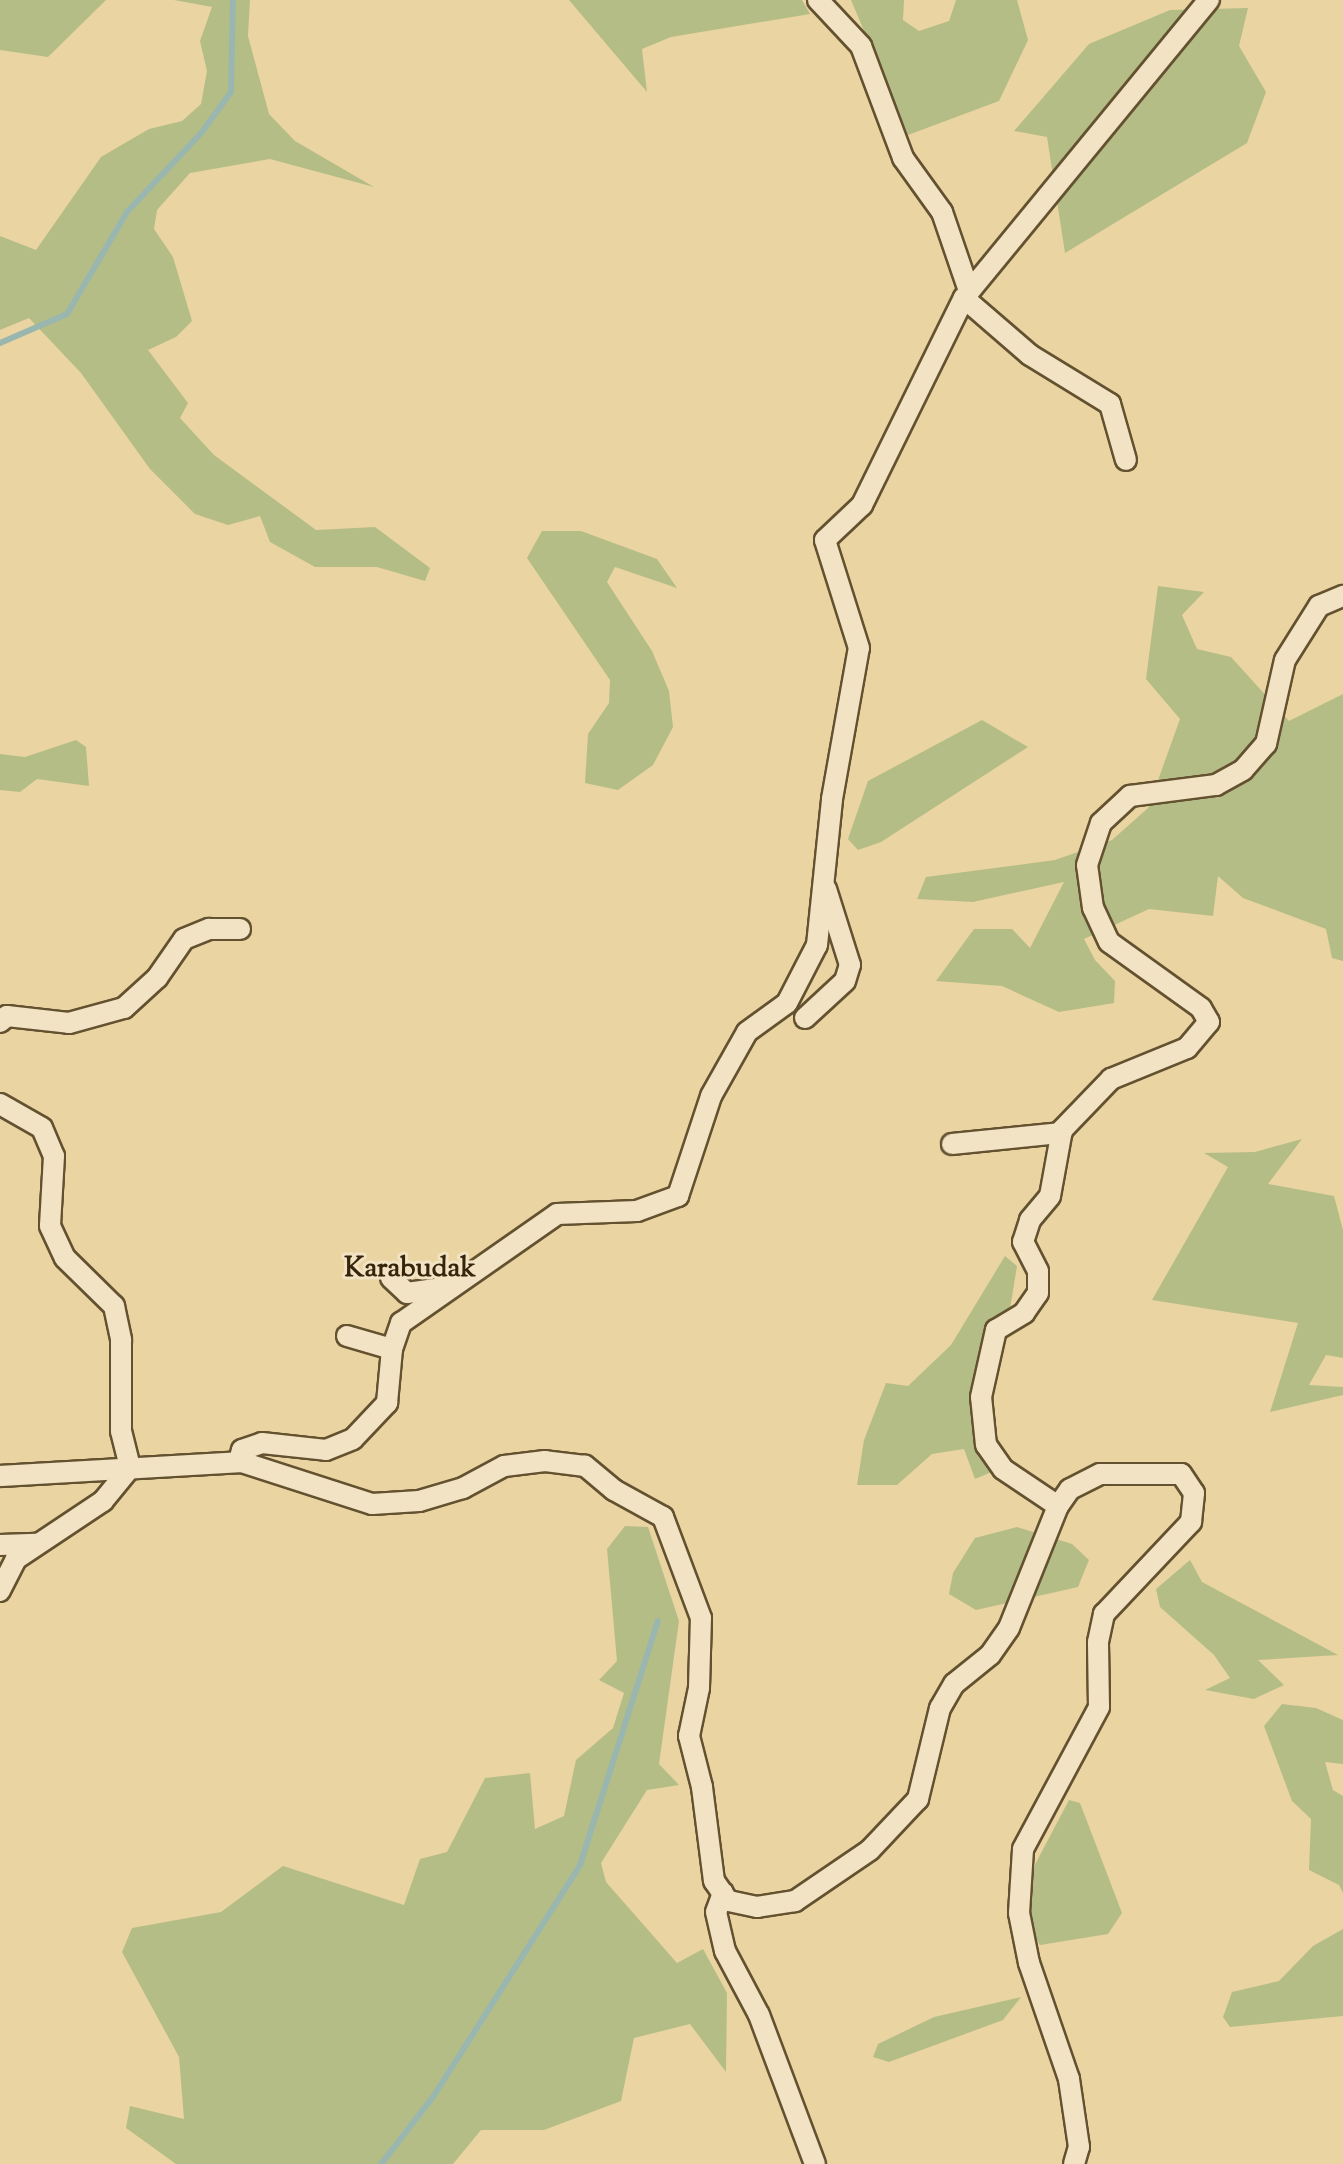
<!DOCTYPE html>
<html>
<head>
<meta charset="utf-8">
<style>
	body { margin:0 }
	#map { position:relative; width:1343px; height:2164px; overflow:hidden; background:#ead4a2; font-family:"Sorts Mill Goudy",serif }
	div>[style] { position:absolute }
	.green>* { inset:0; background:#b5bd86 }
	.stream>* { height:6px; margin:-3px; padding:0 3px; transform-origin:3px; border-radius:3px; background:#9ab7af }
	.roads { filter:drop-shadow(2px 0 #635130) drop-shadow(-2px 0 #635130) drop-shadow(0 2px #635130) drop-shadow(0 -2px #635130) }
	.street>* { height:20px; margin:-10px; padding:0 10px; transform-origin:10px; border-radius:10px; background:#f1e3c3 }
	span { translate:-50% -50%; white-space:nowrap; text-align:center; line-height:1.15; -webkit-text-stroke:6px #f1e3c3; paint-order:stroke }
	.quarter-label { font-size:28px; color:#36250a; font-weight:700 }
</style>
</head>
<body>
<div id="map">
	<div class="green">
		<i style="clip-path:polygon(0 0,106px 0,48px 57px,0 50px)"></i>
		<i style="clip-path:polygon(174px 0,250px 0,248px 36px,269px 114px,295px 141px,374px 187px,270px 159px,190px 173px,157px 210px,154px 229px,173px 257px,192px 321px,176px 337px,148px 350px,188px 403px,180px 418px,214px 455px,316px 530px,375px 527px,430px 568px,425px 581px,377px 567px,315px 567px,270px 542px,260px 516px,228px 525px,195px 514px,150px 469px,81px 373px,29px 318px,0 330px,0 236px,36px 250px,101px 157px,149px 129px,182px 121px,201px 104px,207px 71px,200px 41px,212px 7px)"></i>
		<i style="clip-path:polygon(569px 0,802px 0,810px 14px,671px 37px,642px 49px,647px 92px)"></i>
		<i style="clip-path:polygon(851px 0,904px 0,903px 20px,919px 31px,949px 21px,956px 0,1017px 0,1028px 40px,999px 101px,908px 135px)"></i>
		<i style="clip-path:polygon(1248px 8px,1239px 46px,1266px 92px,1247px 143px,1065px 253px,1047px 137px,1014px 131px,1089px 44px,1170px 10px)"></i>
		<i style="clip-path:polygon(542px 531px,581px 531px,657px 559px,677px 588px,615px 567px,607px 582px,652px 651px,669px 691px,673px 727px,653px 765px,618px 790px,585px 783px,588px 734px,609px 703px,610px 680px,527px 558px)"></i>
		<i style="clip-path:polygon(1158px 586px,1204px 592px,1182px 615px,1197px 649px,1231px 657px,1289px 721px,1343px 694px,1343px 961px,1332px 958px,1326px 929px,1243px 898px,1218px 876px,1213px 916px,1149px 909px,1084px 939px,1095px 960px,1115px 981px,1114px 1003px,1059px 1012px,1002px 986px,936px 981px,974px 929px,1012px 929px,1030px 948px,1064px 882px,973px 902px,917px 899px,926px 877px,1055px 860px,1112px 840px,1148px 808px,1180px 719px,1146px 679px)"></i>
		<i style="clip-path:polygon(982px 720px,1028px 747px,881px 842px,858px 850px,848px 839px,868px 781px)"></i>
		<i style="clip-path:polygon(76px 740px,86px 747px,89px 786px,37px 779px,20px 792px,0 790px,0 754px,25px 757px)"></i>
		<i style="clip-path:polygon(1302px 1139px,1268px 1184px,1334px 1196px,1343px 1230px,1343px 1358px,1326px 1355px,1309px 1385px,1343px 1387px,1343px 1395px,1270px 1412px,1298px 1323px,1152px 1300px,1228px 1167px,1204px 1153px,1255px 1152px)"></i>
		<i style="clip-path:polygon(1005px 1256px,1017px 1266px,1010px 1309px,985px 1327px,974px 1401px,994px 1471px,975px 1479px,964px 1449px,932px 1454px,897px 1485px,857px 1485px,864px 1440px,886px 1383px,908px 1386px,951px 1345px)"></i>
		<i style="clip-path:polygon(625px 1526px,648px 1527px,679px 1621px,659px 1764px,679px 1785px,647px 1790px,601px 1863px,606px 1882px,677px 1963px,703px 1949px,727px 1993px,726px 2072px,690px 2024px,634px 2038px,621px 2101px,544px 2130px,481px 2130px,453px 2164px,176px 2164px,126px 2128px,130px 2106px,184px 2119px,179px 2057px,122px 1952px,132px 1928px,221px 1912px,283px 1866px,404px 1905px,420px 1859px,447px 1852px,485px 1778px,530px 1773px,535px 1829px,564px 1816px,576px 1760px,613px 1728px,624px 1693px,599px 1680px,617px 1661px,607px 1549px)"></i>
		<i style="clip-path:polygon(1017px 1527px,1072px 1544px,1089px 1560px,1078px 1587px,976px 1610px,949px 1594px,953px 1573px,975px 1538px)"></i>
		<i style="clip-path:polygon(1190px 1560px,1202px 1582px,1338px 1655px,1258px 1660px,1284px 1685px,1254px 1699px,1205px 1690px,1230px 1678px,1214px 1655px,1160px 1607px,1156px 1589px)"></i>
		<i style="clip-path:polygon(1282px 1704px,1316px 1708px,1343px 1720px,1343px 1764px,1325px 1762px,1333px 1790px,1343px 1796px,1343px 1893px,1339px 1885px,1309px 1870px,1311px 1819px,1292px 1801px,1264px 1726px)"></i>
		<i style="clip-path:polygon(1069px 1800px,1080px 1803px,1122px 1913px,1108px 1934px,1040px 1945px,1031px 1931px,1029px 1876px)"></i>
		<i style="clip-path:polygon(1343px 1929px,1343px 2016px,1230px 2027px,1223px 2017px,1232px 1992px,1279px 1981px,1313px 1946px)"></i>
		<i style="clip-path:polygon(1021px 1997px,1003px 2020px,889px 2062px,873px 2057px,878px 2044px,934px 2017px)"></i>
	</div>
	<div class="stream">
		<i style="left:0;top:343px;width:73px;rotate:-23.4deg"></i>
		<i style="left:67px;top:314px;width:118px;rotate:-59.5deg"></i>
		<i style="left:127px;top:212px;width:110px;rotate:-46.8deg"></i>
		<i style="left:202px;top:132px;width:49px;rotate:-54.1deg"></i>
		<i style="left:231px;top:92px;width:92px;rotate:-88.8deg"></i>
		<i style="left:381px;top:2164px;width:85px;rotate:-52.2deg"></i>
		<i style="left:433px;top:2097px;width:275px;rotate:-57.6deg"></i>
		<i style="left:580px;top:1865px;width:256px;rotate:-72.3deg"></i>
	</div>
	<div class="roads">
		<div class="street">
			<i style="left:818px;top:0;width:63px;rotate:46.9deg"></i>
			<i style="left:861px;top:46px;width:120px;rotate:69.4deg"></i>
			<i style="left:903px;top:158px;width:67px;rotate:54.2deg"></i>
			<i style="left:942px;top:212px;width:83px;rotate:71.1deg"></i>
			<i style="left:964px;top:298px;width:87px;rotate:40.8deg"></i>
			<i style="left:1030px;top:355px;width:94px;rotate:31.5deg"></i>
			<i style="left:1110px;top:404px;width:58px;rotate:74.1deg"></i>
			<i style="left:805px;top:1018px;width:54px;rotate:-42.8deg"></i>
			<i style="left:845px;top:981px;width:17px;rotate:-73deg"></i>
			<i style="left:850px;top:965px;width:80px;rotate:-107.5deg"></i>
			<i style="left:0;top:1022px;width:9px;rotate:-41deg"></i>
			<i style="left:7px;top:1016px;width:62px;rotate:6.4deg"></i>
			<i style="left:69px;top:1023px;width:57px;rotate:-15.3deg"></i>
			<i style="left:124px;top:1008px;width:45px;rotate:-42.3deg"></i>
			<i style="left:157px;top:978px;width:47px;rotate:-55.3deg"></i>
			<i style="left:184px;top:939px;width:27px;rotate:-22deg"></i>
			<i style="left:209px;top:929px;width:31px"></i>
			<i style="left:0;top:1104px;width:48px;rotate:29.7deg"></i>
			<i style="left:42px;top:1128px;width:30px;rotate:67deg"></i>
			<i style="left:54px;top:1156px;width:70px;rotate:93.3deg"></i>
			<i style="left:50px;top:1226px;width:35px;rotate:65deg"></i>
			<i style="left:65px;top:1258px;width:69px;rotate:44.4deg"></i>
			<i style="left:114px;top:1306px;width:35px;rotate:78deg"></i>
			<i style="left:121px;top:1340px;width:91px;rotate:90deg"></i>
			<i style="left:121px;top:1431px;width:38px;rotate:76deg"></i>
			<i style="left:130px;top:1468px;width:43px;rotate:129.3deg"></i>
			<i style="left:103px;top:1501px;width:105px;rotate:146.3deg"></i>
			<i style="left:16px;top:1559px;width:36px;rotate:117deg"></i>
			<i style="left:952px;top:1144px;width:110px;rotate:-5.8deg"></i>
			<i style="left:391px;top:1278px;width:22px;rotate:43deg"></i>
			<i style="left:407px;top:1293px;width:36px;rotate:-8deg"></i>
			<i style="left:347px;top:1336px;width:47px;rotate:16.1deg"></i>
			<i style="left:0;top:1476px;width:242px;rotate:-3.3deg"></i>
			<i style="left:1058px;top:1506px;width:66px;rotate:-146.1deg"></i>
			<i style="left:1003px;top:1469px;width:29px;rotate:-125deg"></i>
			<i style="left:986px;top:1445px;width:48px;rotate:-95.9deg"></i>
			<i style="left:981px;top:1397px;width:69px;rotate:-77.4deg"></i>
			<i style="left:996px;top:1330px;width:33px;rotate:-31deg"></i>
			<i style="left:1024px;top:1313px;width:24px;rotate:-55deg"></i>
			<i style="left:1038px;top:1293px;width:22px;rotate:-90deg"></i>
			<i style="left:1038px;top:1271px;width:33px;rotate:-117deg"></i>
			<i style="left:1023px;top:1242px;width:23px;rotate:-72deg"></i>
			<i style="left:1030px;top:1220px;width:31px;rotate:-50deg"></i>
			<i style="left:1050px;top:1196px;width:67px;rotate:-79.7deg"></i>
			<i style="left:1062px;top:1130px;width:71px;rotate:-46.1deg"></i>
			<i style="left:1111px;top:1079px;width:82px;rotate:-22.2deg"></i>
			<i style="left:1187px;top:1048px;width:34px;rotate:-50deg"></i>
			<i style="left:1209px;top:1022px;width:16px;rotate:-120deg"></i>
			<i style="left:1201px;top:1008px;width:113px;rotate:-144.3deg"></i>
			<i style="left:1109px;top:942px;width:38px;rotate:-115deg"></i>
			<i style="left:1093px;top:908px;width:43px;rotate:-97.9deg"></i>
			<i style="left:1087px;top:865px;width:44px;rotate:-71.6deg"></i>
			<i style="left:1101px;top:823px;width:40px;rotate:-43deg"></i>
			<i style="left:1130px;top:796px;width:87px;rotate:-7.3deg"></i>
			<i style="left:1216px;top:785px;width:31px;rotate:-29deg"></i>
			<i style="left:1243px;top:770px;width:35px;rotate:-49deg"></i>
			<i style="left:1266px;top:744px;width:86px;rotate:-77.3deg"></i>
			<i style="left:1285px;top:660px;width:64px;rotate:-57.8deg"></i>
			<i style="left:1319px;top:606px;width:26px;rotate:-23deg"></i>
			<i style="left:0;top:1545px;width:37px;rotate:-2deg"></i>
			<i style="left:723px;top:1893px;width:20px;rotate:110deg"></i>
			<i style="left:716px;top:1912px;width:40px;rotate:77deg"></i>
			<i style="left:725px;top:1951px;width:72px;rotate:62deg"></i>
			<i style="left:759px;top:2015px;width:159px;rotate:69.4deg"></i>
			<i style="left:1074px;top:2164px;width:18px;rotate:-74deg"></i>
			<i style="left:1079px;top:2147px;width:69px;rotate:-98.4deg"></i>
			<i style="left:1069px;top:2079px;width:123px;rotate:-109deg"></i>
			<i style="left:1029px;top:1963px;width:51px;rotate:-101.3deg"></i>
			<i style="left:1019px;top:1913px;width:64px;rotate:-86.4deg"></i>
			<i style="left:1023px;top:1849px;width:161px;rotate:-61.8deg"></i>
			<i style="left:1099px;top:1707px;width:65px;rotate:-90.9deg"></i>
			<i style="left:1098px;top:1642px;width:29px;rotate:-78deg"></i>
			<i style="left:1104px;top:1614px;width:127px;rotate:-46.6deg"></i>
			<i style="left:1191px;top:1522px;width:29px;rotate:-84deg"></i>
			<i style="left:1194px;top:1493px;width:23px;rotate:-124deg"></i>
			<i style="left:1181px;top:1474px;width:81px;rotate:180deg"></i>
			<i style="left:1100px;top:1474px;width:34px;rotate:153deg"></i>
			<i style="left:1070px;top:1489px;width:21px;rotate:125deg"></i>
			<i style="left:1058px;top:1506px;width:131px;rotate:111.9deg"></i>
			<i style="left:1009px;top:1628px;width:33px;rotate:125deg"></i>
			<i style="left:990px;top:1655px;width:46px;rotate:141.1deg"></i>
			<i style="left:954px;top:1684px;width:28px;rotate:120deg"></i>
			<i style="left:940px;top:1708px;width:94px;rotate:103.6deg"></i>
			<i style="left:918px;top:1799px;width:70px;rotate:133.3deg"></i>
			<i style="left:870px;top:1850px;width:91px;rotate:145.8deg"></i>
			<i style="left:795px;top:1901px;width:38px;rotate:171deg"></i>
			<i style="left:757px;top:1907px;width:30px;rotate:-168deg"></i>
			<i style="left:728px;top:1901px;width:24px;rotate:-125deg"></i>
			<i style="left:714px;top:1881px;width:95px;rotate:-97.3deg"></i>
			<i style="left:702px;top:1787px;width:53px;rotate:-104.3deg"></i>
			<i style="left:689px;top:1736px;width:49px;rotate:-78.2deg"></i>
			<i style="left:699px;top:1688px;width:70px;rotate:-88.4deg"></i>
			<i style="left:701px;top:1618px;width:108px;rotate:-110.6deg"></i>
			<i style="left:663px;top:1517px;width:56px;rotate:-151.1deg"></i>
			<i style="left:614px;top:1490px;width:38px;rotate:-140deg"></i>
			<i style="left:585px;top:1466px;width:40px;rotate:-172.9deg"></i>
			<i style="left:545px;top:1461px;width:41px;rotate:173deg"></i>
			<i style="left:504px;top:1466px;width:47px;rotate:151.8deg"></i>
			<i style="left:463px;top:1488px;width:46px;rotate:163.5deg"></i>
			<i style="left:419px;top:1501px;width:47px;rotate:176.3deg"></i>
			<i style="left:372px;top:1504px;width:137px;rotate:-162.1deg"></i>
			<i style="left:242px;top:1462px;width:5px;rotate:-112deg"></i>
			<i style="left:240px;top:1457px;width:7px;rotate:-74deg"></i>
			<i style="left:242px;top:1450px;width:21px;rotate:-19deg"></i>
			<i style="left:262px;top:1443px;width:64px;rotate:6.2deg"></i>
			<i style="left:326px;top:1450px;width:29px;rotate:-22deg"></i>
			<i style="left:353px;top:1439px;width:50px;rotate:-46.6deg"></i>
			<i style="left:387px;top:1403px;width:54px;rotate:-84.7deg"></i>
			<i style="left:392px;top:1349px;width:28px;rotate:-71deg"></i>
			<i style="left:401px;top:1323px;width:190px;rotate:-34.9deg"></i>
			<i style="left:557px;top:1214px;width:80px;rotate:-2.1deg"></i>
			<i style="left:637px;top:1211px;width:44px;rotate:-20.1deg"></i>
			<i style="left:678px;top:1196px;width:105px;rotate:-71.7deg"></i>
			<i style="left:711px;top:1096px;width:73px;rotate:-60.6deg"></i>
			<i style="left:747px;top:1032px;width:49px;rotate:-35.9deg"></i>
			<i style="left:787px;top:1003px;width:65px;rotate:-62.7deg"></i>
			<i style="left:817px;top:945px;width:147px;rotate:-84.1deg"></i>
			<i style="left:832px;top:799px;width:153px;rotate:-79.9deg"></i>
			<i style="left:859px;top:648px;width:113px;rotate:-107.5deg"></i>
			<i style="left:825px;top:540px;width:51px;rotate:-43.4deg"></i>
			<i style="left:862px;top:505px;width:231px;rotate:-63.8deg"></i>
			<i style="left:964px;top:298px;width:386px;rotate:-50.6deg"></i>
		</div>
	</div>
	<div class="quarter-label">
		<span style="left:410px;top:1269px">Karabudak</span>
	</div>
</div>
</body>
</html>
